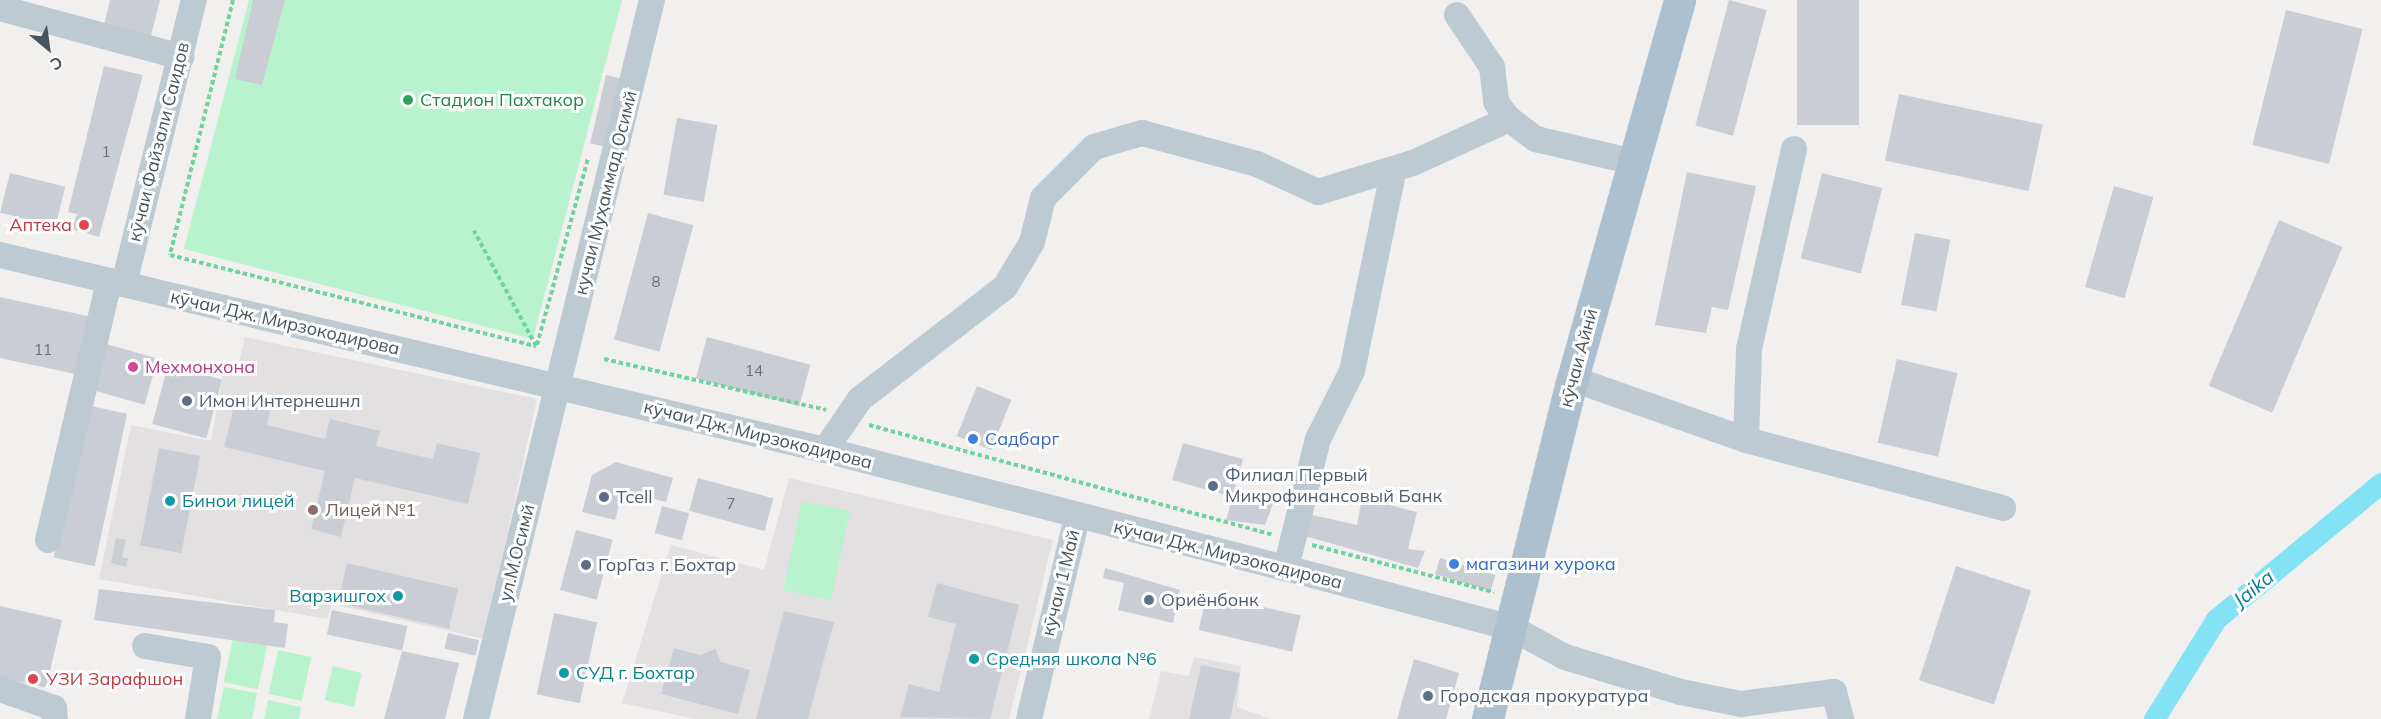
<!DOCTYPE html>
<html>
<head>
<meta charset="utf-8">
<style>
	body { margin:0 }
	#map { position:relative; width:2381px; height:719px; overflow:hidden; background:#f2efef; font-family:Mulish,sans-serif }
	div>[style] { position:absolute }
	.education>* { inset:0; background:#e3e0e1 }
	.green>* { inset:0; background:#b9f3cd; transform-origin:0 0 }
	.canal>* { height:21px; margin:-10.5px; padding:0 10.5px; transform-origin:10.5px; border-radius:10.5px; background:#83e2f4 }
	.building>* { inset:0; background:#caced4; transform-origin:0 0 }
	.path>* { height:4px; margin-top:-2px; transform-origin:0; background:repeating-linear-gradient(90deg,#6ed49d 0 4.5px,transparent 0 7.5px) }
	.minor>* { height:26px; margin:-13px; padding:0 13px; transform-origin:13px; border-radius:13px; background:#becad2 }
	.major>* { height:32px; margin:-16px; padding:0 16px; transform-origin:16px; border-radius:16px; background:#acc0d0 }
	.dots>* { width:16px; height:16px; translate:-50% -50%; box-sizing:border-box; border:3px solid #fff; border-radius:50% }
	span { translate:-50% -50%; white-space:nowrap; text-align:center; line-height:1.15; -webkit-text-stroke:6px #fff; paint-order:stroke }
	.number-label { font-size:15px; color:#66727c }
	.number-label span { -webkit-text-stroke-width:0 }
	.leisure-label { font-size:18px; color:#27864d }
	.left { translate:0 -50%; text-align:left }
	.street-label { font-size:18px; color:#45545e }
	.health-label { font-size:18px; color:#be3a42 }
	.right { translate:-100% -50%; text-align:right }
	.hotel-label { font-size:18px; color:#b23c85 }
	.service-label { font-size:18px; color:#4e5e75 }
	.shop-label { font-size:18px; color:#366cbe }
	.culture-label { font-size:18px; color:#0d838f }
	.education-label { font-size:18px; color:#785e54 }
	.water-label { font-size:20px; color:#037e96; font-style:italic }
	.north { position:absolute; left:18px; top:18px; width:60px; height:60px; -webkit-text-stroke:4px #fff; paint-order:stroke; rotate:151deg; font-size:16px; font-weight:700; line-height:24px; text-align:center; color:#45545e }
	.north::after { content:''; display:block; margin:auto; width:21px; height:27px; background:#45545e; clip-path:polygon(50% 0,100% 100%,50% 72%,0 100%) }
</style>
</head>
<body>
<div id="map">
	<div class="education">
		<i style="clip-path:polygon(245px 337px,537px 399px,484px 639px,332px 604px,327px 619px,99px 579px,131px 425px,211px 441px,224px 369px,237px 371px)"></i>
		<i style="clip-path:polygon(789px 478px,1053px 540px,1009px 719px,695px 719px,622px 703px,671px 545px,764px 570px)"></i>
		<i style="clip-path:polygon(1194px 657px,1241px 666px,1237px 707px,1271px 719px,1149px 719px,1161px 671px,1189px 676px)"></i>
	</div>
	<div class="green">
		<i style="clip-path:polygon(249px 0,622px 0,533px 339px,184px 249px)"></i>
		<i style="left:802px;top:501px;width:49px;height:91px;rotate:12deg"></i>
		<i style="left:233px;top:638px;width:35px;height:45px;rotate:12deg"></i>
		<i style="left:278px;top:650px;width:34px;height:45px;rotate:12deg"></i>
		<i style="left:333px;top:666px;width:30px;height:35px;rotate:14deg"></i>
		<i style="clip-path:polygon(224px 687px,257px 693px,252px 719px,217px 719px)"></i>
		<i style="clip-path:polygon(268px 700px,301px 707px,299px 719px,264px 719px)"></i>
	</div>
	<div class="canal">
		<i style="left:2154px;top:719px;width:118px;rotate:-58.2deg"></i>
		<i style="left:2216px;top:619px;width:214px;rotate:-39.5deg"></i>
	</div>
	<div class="building">
		<i style="clip-path:polygon(110px 0,160px 0,151px 36px,104px 25px)"></i>
		<i style="clip-path:polygon(253px 0,285px 0,262px 85px,235px 79px)"></i>
		<i style="left:1729px;top:0;width:39px;height:130px;rotate:15deg"></i>
		<i style="left:1797px;top:0;width:62px;height:125px"></i>
		<i style="left:2286px;top:10px;width:79px;height:139px;rotate:14deg"></i>
		<i style="clip-path:polygon(104px 66px,143px 75px,99px 237px,72px 229px,77px 214px,68px 212px)"></i>
		<i style="left:606px;top:75px;width:17px;height:70px;rotate:13deg"></i>
		<i style="left:1899px;top:94px;width:147px;height:68px;rotate:12deg"></i>
		<i style="left:677px;top:118px;width:41px;height:78px;rotate:10deg"></i>
		<i style="clip-path:polygon(1687px 172px,1756px 186px,1728px 310px,1712px 307px,1706px 333px,1655px 325px)"></i>
		<i style="left:10px;top:173px;width:57px;height:41px;rotate:14deg"></i>
		<i style="left:1822px;top:173px;width:62px;height:88px;rotate:14deg"></i>
		<i style="left:2114px;top:186px;width:41px;height:105px;rotate:16deg"></i>
		<i style="left:648px;top:213px;width:47px;height:131px;rotate:15deg"></i>
		<i style="left:2279px;top:220px;width:69px;height:180px;rotate:23deg"></i>
		<i style="left:1915px;top:233px;width:36px;height:73px;rotate:11deg"></i>
		<i style="clip-path:polygon(0 297px,92px 317px,80px 375px,0 358px)"></i>
		<i style="left:707px;top:337px;width:107px;height:43px;rotate:15deg"></i>
		<i style="left:103px;top:343px;width:57px;height:48px;rotate:16deg"></i>
		<i style="left:1897px;top:359px;width:62px;height:86px;rotate:13deg"></i>
		<i style="left:168px;top:365px;width:56px;height:61px;rotate:15deg"></i>
		<i style="left:977px;top:386px;width:37px;height:54px;rotate:22deg"></i>
		<i style="clip-path:polygon(237px 394px,272px 402px,267px 425px,325px 439px,330px 419px,380px 431px,376px 446px,433px 459px,437px 443px,480px 453px,468px 504px,355px 478px,341px 537px,311px 529px,325px 471px,224px 447px)"></i>
		<i style="left:86px;top:405px;width:42px;height:156px;rotate:12deg"></i>
		<i style="clip-path:polygon(1183px 443px,1243px 459px,1234px 491px,1274px 501px,1265px 525px,1226px 520px,1233px 497px,1172px 480px)"></i>
		<i style="left:159px;top:448px;width:42px;height:99px;rotate:11deg"></i>
		<i style="clip-path:polygon(616px 462px,673px 478px,666px 502px,623px 491px,615px 520px,582px 512px,592px 475px)"></i>
		<i style="left:698px;top:478px;width:78px;height:34px;rotate:15deg"></i>
		<i style="clip-path:polygon(1362px 498px,1417px 512px,1408px 549px,1425px 551px,1418px 568px,1301px 535px,1304px 513px,1357px 525px)"></i>
		<i style="left:662px;top:506px;width:28px;height:28px;rotate:15deg"></i>
		<i style="left:576px;top:530px;width:38px;height:62px;rotate:15deg"></i>
		<i style="clip-path:polygon(116px 538px,126px 540px,122px 557px,128px 559px,126px 567px,111px 563px)"></i>
		<i style="left:1440px;top:558px;width:58px;height:17px;rotate:17deg"></i>
		<i style="left:347px;top:563px;width:114px;height:41px;rotate:13deg"></i>
		<i style="left:1956px;top:566px;width:79px;height:120px;rotate:18deg"></i>
		<i style="clip-path:polygon(1105px 568px,1180px 590px,1173px 623px,1118px 610px,1124px 583px,1103px 578px)"></i>
		<i style="clip-path:polygon(937px 583px,1019px 605px,990px 719px,900px 717px,909px 684px,939px 692px,956px 624px,928px 617px)"></i>
		<i style="clip-path:polygon(99px 589px,275px 610px,274px 622px,288px 624px,285px 648px,94px 620px)"></i>
		<i style="left:1207px;top:594px;width:96px;height:37px;rotate:13deg"></i>
		<i style="clip-path:polygon(0 606px,62px 620px,46px 688px,0 677px)"></i>
		<i style="left:332px;top:610px;width:77px;height:25px;rotate:12deg"></i>
		<i style="clip-path:polygon(784px 611px,834px 622px,808px 719px,756px 719px)"></i>
		<i style="left:554px;top:613px;width:44px;height:83px;rotate:12deg"></i>
		<i style="left:448px;top:633px;width:32px;height:16px;rotate:13deg"></i>
		<i style="clip-path:polygon(674px 648px,700px 655px,715px 649px,721px 662px,750px 670px,738px 714px,661px 694px)"></i>
		<i style="clip-path:polygon(402px 651px,459px 663px,445px 719px,384px 719px)"></i>
		<i style="clip-path:polygon(1414px 659px,1459px 673px,1446px 719px,1397px 719px)"></i>
		<i style="clip-path:polygon(1201px 665px,1240px 673px,1230px 719px,1189px 719px)"></i>
	</div>
	<div class="path">
		<i style="left:233px;top:0;width:263px;rotate:103.9deg"></i>
		<i style="left:170px;top:255px;width:377px;rotate:14deg"></i>
		<i style="left:536px;top:346px;width:131px;rotate:-118.3deg"></i>
		<i style="left:537px;top:345px;width:193px;rotate:-74.7deg"></i>
		<i style="left:604px;top:359px;width:228px;rotate:12.9deg"></i>
		<i style="left:869px;top:425px;width:419px;rotate:15.2deg"></i>
		<i style="left:1312px;top:545px;width:188px;rotate:14.5deg"></i>
	</div>
	<div class="minor">
		<i style="left:0;top:8px;width:188px;rotate:15.1deg"></i>
		<i style="left:1457px;top:15px;width:63px;rotate:56.1deg"></i>
		<i style="left:1492px;top:67px;width:35px;rotate:83deg"></i>
		<i style="left:1496px;top:102px;width:21px;rotate:53deg"></i>
		<i style="left:1509px;top:119px;width:34px;rotate:37deg"></i>
		<i style="left:1536px;top:139px;width:101px;rotate:13.2deg"></i>
		<i style="left:0;top:255px;width:848px;rotate:13.3deg"></i>
		<i style="left:825px;top:450px;width:476px;rotate:14.4deg"></i>
		<i style="left:1286px;top:568px;width:234px;rotate:14.9deg"></i>
		<i style="left:1512px;top:628px;width:60px;rotate:28.7deg"></i>
		<i style="left:1565px;top:657px;width:121px;rotate:16.8deg"></i>
		<i style="left:1681px;top:692px;width:61px;rotate:11.3deg"></i>
		<i style="left:1741px;top:704px;width:94px;rotate:-7.4deg"></i>
		<i style="left:1834px;top:692px;width:28px;rotate:75deg"></i>
		<i style="left:124px;top:284px;width:292px;rotate:-76.2deg"></i>
		<i style="left:1573px;top:379px;width:183px;rotate:19.4deg"></i>
		<i style="left:1746px;top:440px;width:266px;rotate:14.8deg"></i>
		<i style="left:1746px;top:440px;width:91px;rotate:-88.1deg"></i>
		<i style="left:1749px;top:349px;width:205px;rotate:-77.3deg"></i>
		<i style="left:825px;top:450px;width:62px;rotate:-55.5deg"></i>
		<i style="left:860px;top:399px;width:183px;rotate:-37.7deg"></i>
		<i style="left:1005px;top:287px;width:52px;rotate:-59deg"></i>
		<i style="left:1032px;top:242px;width:45px;rotate:-76deg"></i>
		<i style="left:1043px;top:198px;width:72px;rotate:-45deg"></i>
		<i style="left:1094px;top:147px;width:50px;rotate:-16.3deg"></i>
		<i style="left:1142px;top:133px;width:119px;rotate:15.1deg"></i>
		<i style="left:1257px;top:164px;width:67px;rotate:24.7deg"></i>
		<i style="left:1318px;top:192px;width:99px;rotate:-17deg"></i>
		<i style="left:1413px;top:163px;width:106px;rotate:-24.6deg"></i>
		<i style="left:48px;top:540px;width:266px;rotate:-76.7deg"></i>
		<i style="left:1286px;top:568px;width:133px;rotate:-76.1deg"></i>
		<i style="left:1318px;top:439px;width:76px;rotate:-63.4deg"></i>
		<i style="left:1352px;top:371px;width:206px;rotate:-78.3deg"></i>
		<i style="left:145px;top:646px;width:64px;rotate:9.9deg"></i>
		<i style="left:208px;top:657px;width:63px;rotate:99.2deg"></i>
		<i style="left:0;top:689px;width:57px;rotate:19.4deg"></i>
		<i style="left:54px;top:708px;width:11px;rotate:85deg"></i>
		<i style="left:476px;top:719px;width:740px;rotate:-76.25deg"></i>
		<i style="left:1029px;top:719px;width:208px;rotate:-76.6deg"></i>
	</div>
	<div class="major">
		<i style="left:1488px;top:719px;width:350px;rotate:-76deg"></i>
		<i style="left:1573px;top:379px;width:394px;rotate:-74.2deg"></i>
	</div>
	<div class="dots">
		<i style="left:408px;top:100px;background:#2e9e5b"></i>
		<i style="left:84px;top:225px;background:#e0444e"></i>
		<i style="left:133px;top:367px;background:#d1479c"></i>
		<i style="left:187px;top:401px;background:#5c6f8a"></i>
		<i style="left:973px;top:439px;background:#3f7fe0"></i>
		<i style="left:1213px;top:486px;background:#5c6f8a"></i>
		<i style="left:604px;top:497px;background:#5c6f8a"></i>
		<i style="left:170px;top:501px;background:#0f9aa8"></i>
		<i style="left:313px;top:510px;background:#8d6e63"></i>
		<i style="left:1454px;top:564px;background:#3f7fe0"></i>
		<i style="left:586px;top:565px;background:#5c6f8a"></i>
		<i style="left:398px;top:596px;background:#0f9aa8"></i>
		<i style="left:1149px;top:600px;background:#5c6f8a"></i>
		<i style="left:974px;top:659px;background:#0f9aa8"></i>
		<i style="left:564px;top:673px;background:#0f9aa8"></i>
		<i style="left:33px;top:679px;background:#e0444e"></i>
		<i style="left:1428px;top:696px;background:#5c6f8a"></i>
	</div>
	<div class="number-label">
		<span style="left:106px;top:152px">1</span>
		<span style="left:656px;top:282px">8</span>
		<span style="left:43px;top:350px">11</span>
		<span style="left:754px;top:371px">14</span>
		<span style="left:731px;top:504px">7</span>
	</div>
	<div class="leisure-label">
		<span class="left" style="left:420px;top:100px">Стадион Пахтакор</span>
	</div>
	<div class="street-label">
		<span style="left:159px;top:142px;rotate:-76deg">кӯчаи Файзали Саидов</span>
		<span style="left:606px;top:193px;rotate:-76deg">кучаи Муҳаммад Осимй</span>
		<span style="left:285px;top:323px;rotate:13deg">кӯчаи Дж. Мирзокодирова</span>
		<span style="left:1579px;top:358px;rotate:-75deg">кӯчаи Айнӣ</span>
		<span style="left:758px;top:435px;rotate:14deg">кӯчаи Дж. Мирзокодирова</span>
		<span style="left:517px;top:553px;rotate:-76deg">ул.М.Осимй</span>
		<span style="left:1228px;top:555px;rotate:14deg">кӯчаи Дж. Мирзокодирова</span>
		<span style="left:1061px;top:583px;rotate:-76deg">кӯчаи 1 Май</span>
	</div>
	<div class="health-label">
		<span class="right" style="left:72px;top:225px">Аптека</span>
		<span class="left" style="left:46px;top:679px">УЗИ Зарафшон</span>
	</div>
	<div class="hotel-label">
		<span class="left" style="left:145px;top:367px">Мехмонхона</span>
	</div>
	<div class="service-label">
		<span class="left" style="left:199px;top:401px">Имон Интернешнл</span>
		<span class="left" style="left:1225px;top:486px">Филиал Первый<br>Микрофинансовый Банк</span>
		<span class="left" style="left:616px;top:497px">Tcell</span>
		<span class="left" style="left:598px;top:565px">ГорГаз г. Бохтар</span>
		<span class="left" style="left:1161px;top:600px">Ориёнбонк</span>
		<span class="left" style="left:1440px;top:696px">Городская прокуратура</span>
	</div>
	<div class="shop-label">
		<span class="left" style="left:985px;top:439px">Садбарг</span>
		<span class="left" style="left:1466px;top:564px">магазини хурока</span>
	</div>
	<div class="culture-label">
		<span class="left" style="left:182px;top:501px">Бинои лицей</span>
		<span class="right" style="left:386px;top:596px">Варзишгох</span>
		<span class="left" style="left:986px;top:659px">Средняя школа №6</span>
		<span class="left" style="left:576px;top:673px">СУД г. Бохтар</span>
	</div>
	<div class="education-label">
		<span class="left" style="left:325px;top:510px">Лицей №1</span>
	</div>
	<div class="water-label">
		<span style="left:2253px;top:588px;rotate:-39deg">Jaika</span>
	</div>
	<div class="north">С</div>
</div>
</body>
</html>
